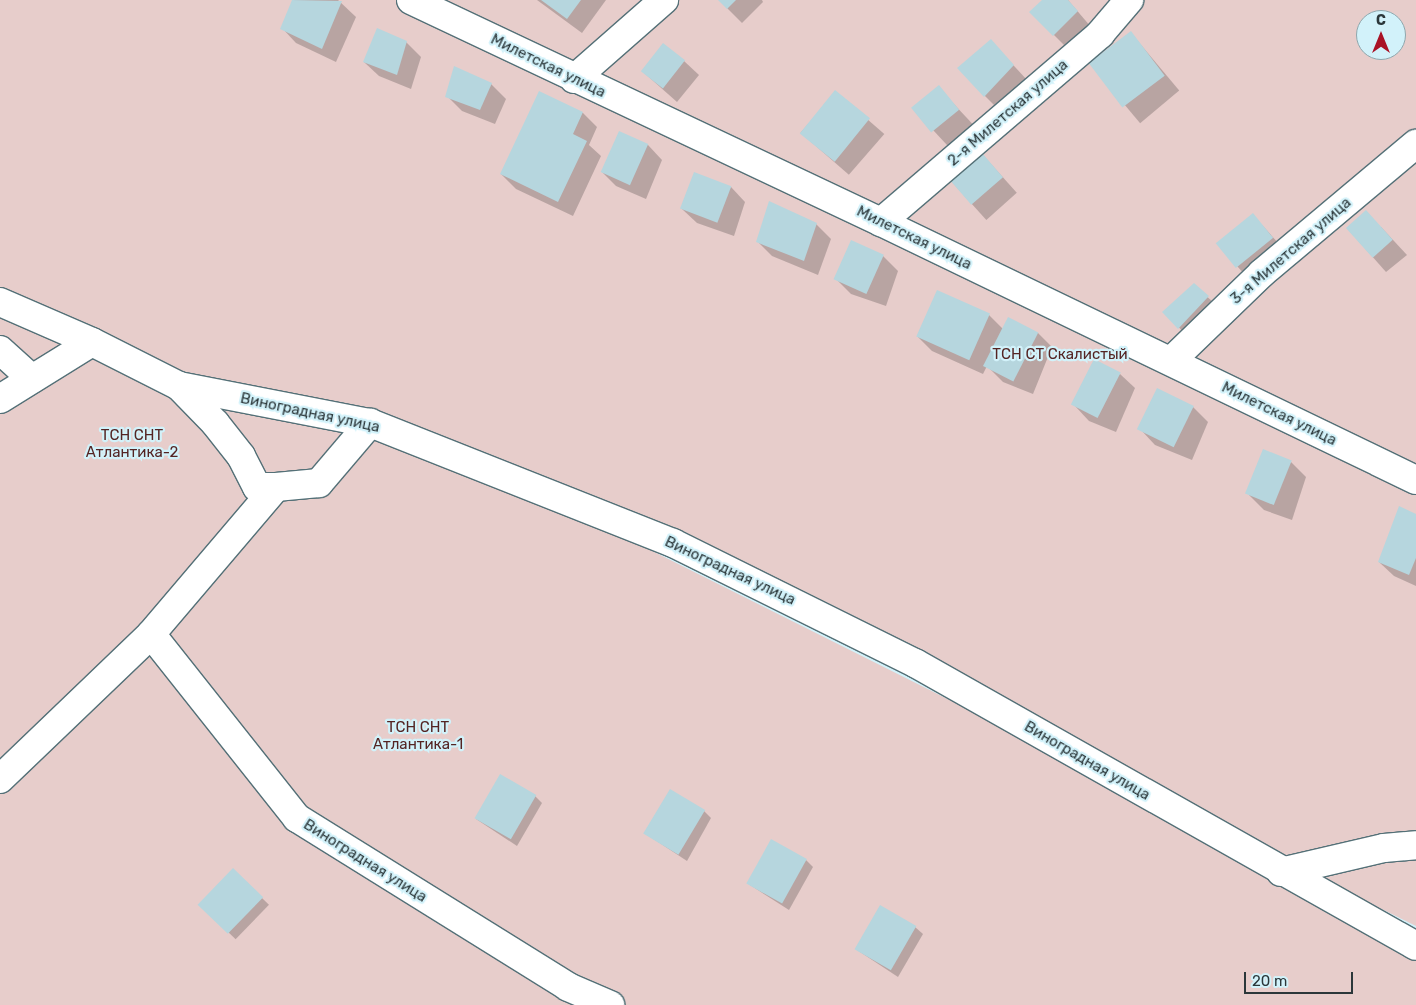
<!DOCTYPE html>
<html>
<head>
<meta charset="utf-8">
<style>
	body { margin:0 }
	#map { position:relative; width:1416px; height:1005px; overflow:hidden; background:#d2f2fa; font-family:Rubik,sans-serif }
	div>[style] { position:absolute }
	.green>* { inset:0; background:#e7cdcb }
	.shadow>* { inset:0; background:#0003; transform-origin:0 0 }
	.building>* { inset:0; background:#b6d6de; transform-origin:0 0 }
	.roads { filter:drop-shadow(1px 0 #547077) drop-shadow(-1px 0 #547077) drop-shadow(0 1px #547077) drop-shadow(0 -1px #547077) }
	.minor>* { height:28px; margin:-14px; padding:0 14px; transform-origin:14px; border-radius:14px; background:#fff }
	span { translate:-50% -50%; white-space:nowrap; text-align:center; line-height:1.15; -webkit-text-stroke:4.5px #d2f2fa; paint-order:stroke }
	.street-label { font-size:15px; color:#2b373a }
	.park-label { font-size:15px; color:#542423 }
	.north { position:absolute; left:1356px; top:10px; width:50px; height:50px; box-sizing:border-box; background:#d2f2fa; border:1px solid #8fa7ad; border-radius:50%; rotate:0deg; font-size:14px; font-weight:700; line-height:20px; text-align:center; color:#2b373a }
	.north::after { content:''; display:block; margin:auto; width:18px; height:22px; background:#a91326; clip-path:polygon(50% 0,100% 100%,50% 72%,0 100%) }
	.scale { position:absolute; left:1244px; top:972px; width:109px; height:22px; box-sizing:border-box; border:2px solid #2b373a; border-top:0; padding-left:6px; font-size:15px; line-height:18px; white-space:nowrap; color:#2b373a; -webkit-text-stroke:4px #d2f2fa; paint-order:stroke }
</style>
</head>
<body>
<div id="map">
	<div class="green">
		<i style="clip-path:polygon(evenodd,0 0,1416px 0,1416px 926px,469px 459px,1416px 934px,1416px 1005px,0 1005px,0 781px,269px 494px,0 768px,0 0,1366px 20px,1396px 20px,1396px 50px,1366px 50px,1366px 20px)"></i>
	</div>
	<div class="shadow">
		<i style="clip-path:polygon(294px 0,338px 0,356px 17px,336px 62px,296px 43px,282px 28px)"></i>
		<i style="clip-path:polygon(537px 0,606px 0,582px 33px)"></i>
		<i style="clip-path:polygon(719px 0,762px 0,763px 2px,742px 23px)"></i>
		<i style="clip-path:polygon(1044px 0,1068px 0,1091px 27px,1069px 50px,1031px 12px)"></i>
		<i style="left:1131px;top:33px;width:75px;height:51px;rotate:50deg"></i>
		<i style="clip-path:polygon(991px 41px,1027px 80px,999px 110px,985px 96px)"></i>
		<i style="clip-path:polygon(406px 42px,421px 57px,411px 89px,379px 76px,364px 62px)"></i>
		<i style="clip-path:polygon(684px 61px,699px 75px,677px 102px,642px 71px)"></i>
		<i style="clip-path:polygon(491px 84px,506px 99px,495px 124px,462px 111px,447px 96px)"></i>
		<i style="left:938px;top:87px;width:52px;height:33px;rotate:47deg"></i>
		<i style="left:836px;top:92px;width:64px;height:54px;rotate:41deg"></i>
		<i style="clip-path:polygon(540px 93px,583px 113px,597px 127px,589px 145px,601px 156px,573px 216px,516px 189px,501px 174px)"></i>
		<i style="clip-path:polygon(619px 133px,648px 145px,662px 160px,646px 199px,616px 186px,602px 172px)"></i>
		<i style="left:982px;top:154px;width:52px;height:41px;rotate:48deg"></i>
		<i style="clip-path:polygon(731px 187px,745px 202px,734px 236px,697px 223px,682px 209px)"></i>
		<i style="left:1253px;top:215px;width:51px;height:46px;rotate:48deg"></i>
		<i style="clip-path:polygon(816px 224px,831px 239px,818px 275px,772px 256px,757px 241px)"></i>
		<i style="clip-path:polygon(1381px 227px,1407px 255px,1386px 272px,1347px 228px)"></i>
		<i style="clip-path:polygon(883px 256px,898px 271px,886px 306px,851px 294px,837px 280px)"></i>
		<i style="clip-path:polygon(1194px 285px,1223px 311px,1194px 343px,1164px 312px)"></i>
		<i style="clip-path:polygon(989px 315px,1004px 330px,1038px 333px,1052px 347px,1033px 394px,1003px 382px,987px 366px,983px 374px,932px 351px,917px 336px)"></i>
		<i style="clip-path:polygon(1120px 374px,1135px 388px,1116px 432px,1089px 421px,1075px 406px)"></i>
		<i style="clip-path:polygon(1193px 407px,1208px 422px,1192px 460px,1155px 445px,1141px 430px)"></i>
		<i style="clip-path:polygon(1291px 462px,1306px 477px,1292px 520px,1264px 510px,1249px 495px)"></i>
		<i style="clip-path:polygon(1416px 516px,1416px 586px,1394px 576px,1379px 562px)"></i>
		<i style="clip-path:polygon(535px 796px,542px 803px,517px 846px,476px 819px)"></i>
		<i style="clip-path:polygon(704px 811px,711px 818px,687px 861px,646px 834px)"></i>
		<i style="clip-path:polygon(806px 860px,813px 867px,789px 910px,747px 883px)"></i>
		<i style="left:233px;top:870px;width:50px;height:48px;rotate:44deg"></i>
		<i style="clip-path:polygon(915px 927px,923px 934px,898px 977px,857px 950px)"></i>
	</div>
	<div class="building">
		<i style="clip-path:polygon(292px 0,342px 1px,322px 49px,280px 29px)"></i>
		<i style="clip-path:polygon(541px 0,581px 0,567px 19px)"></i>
		<i style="clip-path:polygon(718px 0,736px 0,727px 9px)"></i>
		<i style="clip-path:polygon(1042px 0,1068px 0,1078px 11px,1053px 36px,1029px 12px)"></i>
		<i style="clip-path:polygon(377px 28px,407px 41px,397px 75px,363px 62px)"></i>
		<i style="left:1131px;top:31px;width:56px;height:53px;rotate:53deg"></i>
		<i style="clip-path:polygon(991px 39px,1014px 65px,984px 97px,957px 68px)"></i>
		<i style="left:663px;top:43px;width:28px;height:36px;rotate:38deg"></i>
		<i style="clip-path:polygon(454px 66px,492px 83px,480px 110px,445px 97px)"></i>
		<i style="left:939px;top:85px;width:32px;height:36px;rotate:51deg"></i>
		<i style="left:835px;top:90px;width:45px;height:56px;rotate:39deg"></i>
		<i style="clip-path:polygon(539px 91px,583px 112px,573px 134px,587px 141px,558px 202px,500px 174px)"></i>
		<i style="left:619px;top:131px;width:32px;height:45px;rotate:24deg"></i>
		<i style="left:982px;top:153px;width:32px;height:42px;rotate:49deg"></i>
		<i style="left:694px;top:172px;width:40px;height:39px;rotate:21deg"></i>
		<i style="clip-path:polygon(769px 201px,817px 223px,804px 261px,756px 242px)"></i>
		<i style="left:1366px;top:210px;width:40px;height:27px;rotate:48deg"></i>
		<i style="left:1253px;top:213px;width:32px;height:48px;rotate:51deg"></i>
		<i style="left:851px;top:240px;width:36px;height:43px;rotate:24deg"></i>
		<i style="clip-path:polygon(1194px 283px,1209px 296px,1178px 329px,1162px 312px)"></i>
		<i style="left:937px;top:290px;width:58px;height:51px;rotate:24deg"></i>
		<i style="left:1008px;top:317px;width:34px;height:55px;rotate:27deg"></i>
		<i style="left:1094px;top:359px;width:30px;height:51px;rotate:27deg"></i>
		<i style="left:1157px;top:388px;width:41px;height:46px;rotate:26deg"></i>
		<i style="left:1263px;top:449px;width:31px;height:48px;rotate:22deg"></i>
		<i style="clip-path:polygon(1399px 506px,1416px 514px,1416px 558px,1409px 575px,1378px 562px)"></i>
		<i style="left:500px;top:774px;width:42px;height:51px;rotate:30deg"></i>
		<i style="left:670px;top:789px;width:41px;height:52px;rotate:31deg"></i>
		<i style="left:771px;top:839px;width:41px;height:51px;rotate:29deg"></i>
		<i style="left:233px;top:868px;width:42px;height:51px;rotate:44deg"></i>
		<i style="left:880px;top:905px;width:42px;height:51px;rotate:30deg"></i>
	</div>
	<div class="roads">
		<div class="minor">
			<i style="left:411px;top:0;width:520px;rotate:25.28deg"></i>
			<i style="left:881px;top:222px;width:594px;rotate:25.75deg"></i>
			<i style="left:574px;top:79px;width:120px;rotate:-41.3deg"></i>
			<i style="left:881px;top:222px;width:289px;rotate:-40.6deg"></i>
			<i style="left:1100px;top:34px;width:45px;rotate:-49.5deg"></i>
			<i style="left:0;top:302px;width:100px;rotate:23.5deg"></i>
			<i style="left:92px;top:342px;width:97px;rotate:26.8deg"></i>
			<i style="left:179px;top:386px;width:195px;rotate:11deg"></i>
			<i style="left:370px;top:423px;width:326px;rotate:21.6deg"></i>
			<i style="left:673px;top:543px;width:270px;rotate:26.4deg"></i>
			<i style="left:915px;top:663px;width:575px;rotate:29.46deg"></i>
			<i style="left:0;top:350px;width:43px;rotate:42.2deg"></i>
			<i style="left:1171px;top:361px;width:127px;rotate:-44deg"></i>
			<i style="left:1262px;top:273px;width:201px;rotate:-40deg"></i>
			<i style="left:179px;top:386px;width:52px;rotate:45.8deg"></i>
			<i style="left:215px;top:423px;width:42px;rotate:51.8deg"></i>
			<i style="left:241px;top:456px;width:35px;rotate:63deg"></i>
			<i style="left:257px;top:487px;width:19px"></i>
			<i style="left:0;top:399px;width:108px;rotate:-31.8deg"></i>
			<i style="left:151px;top:634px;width:235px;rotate:51.6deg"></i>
			<i style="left:297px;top:818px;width:319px;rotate:31.9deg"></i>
			<i style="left:568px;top:987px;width:46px;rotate:23.2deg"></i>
			<i style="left:0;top:779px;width:209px;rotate:-43.8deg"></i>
			<i style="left:151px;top:634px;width:193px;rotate:-49.6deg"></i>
			<i style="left:276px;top:487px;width:43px;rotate:-5.3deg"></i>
			<i style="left:319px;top:483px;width:79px;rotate:-49.6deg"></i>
			<i style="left:1281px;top:872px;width:106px;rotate:-13.1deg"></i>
			<i style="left:1384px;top:848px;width:32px;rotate:-5deg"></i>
		</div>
	</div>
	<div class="street-label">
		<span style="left:548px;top:66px;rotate:26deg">Милетская улица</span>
		<span style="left:1008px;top:113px;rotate:-41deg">2-я Милетская улица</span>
		<span style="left:914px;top:238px;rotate:26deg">Милетская улица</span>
		<span style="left:1291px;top:251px;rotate:-41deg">3-я Милетская улица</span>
		<span style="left:310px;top:413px;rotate:12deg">Виноградная улица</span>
		<span style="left:1279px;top:414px;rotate:26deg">Милетская улица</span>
		<span style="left:730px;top:571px;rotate:25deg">Виноградная улица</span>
		<span style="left:1087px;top:761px;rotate:30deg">Виноградная улица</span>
		<span style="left:365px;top:861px;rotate:32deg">Виноградная улица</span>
	</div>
	<div class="park-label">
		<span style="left:1060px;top:355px">ТСН СТ Скалистый</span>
		<span style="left:132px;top:444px">ТСН СНТ<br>Атлантика-2</span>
		<span style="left:418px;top:736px">ТСН СНТ<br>Атлантика-1</span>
	</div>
	<div class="north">С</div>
	<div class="scale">20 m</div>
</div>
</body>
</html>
